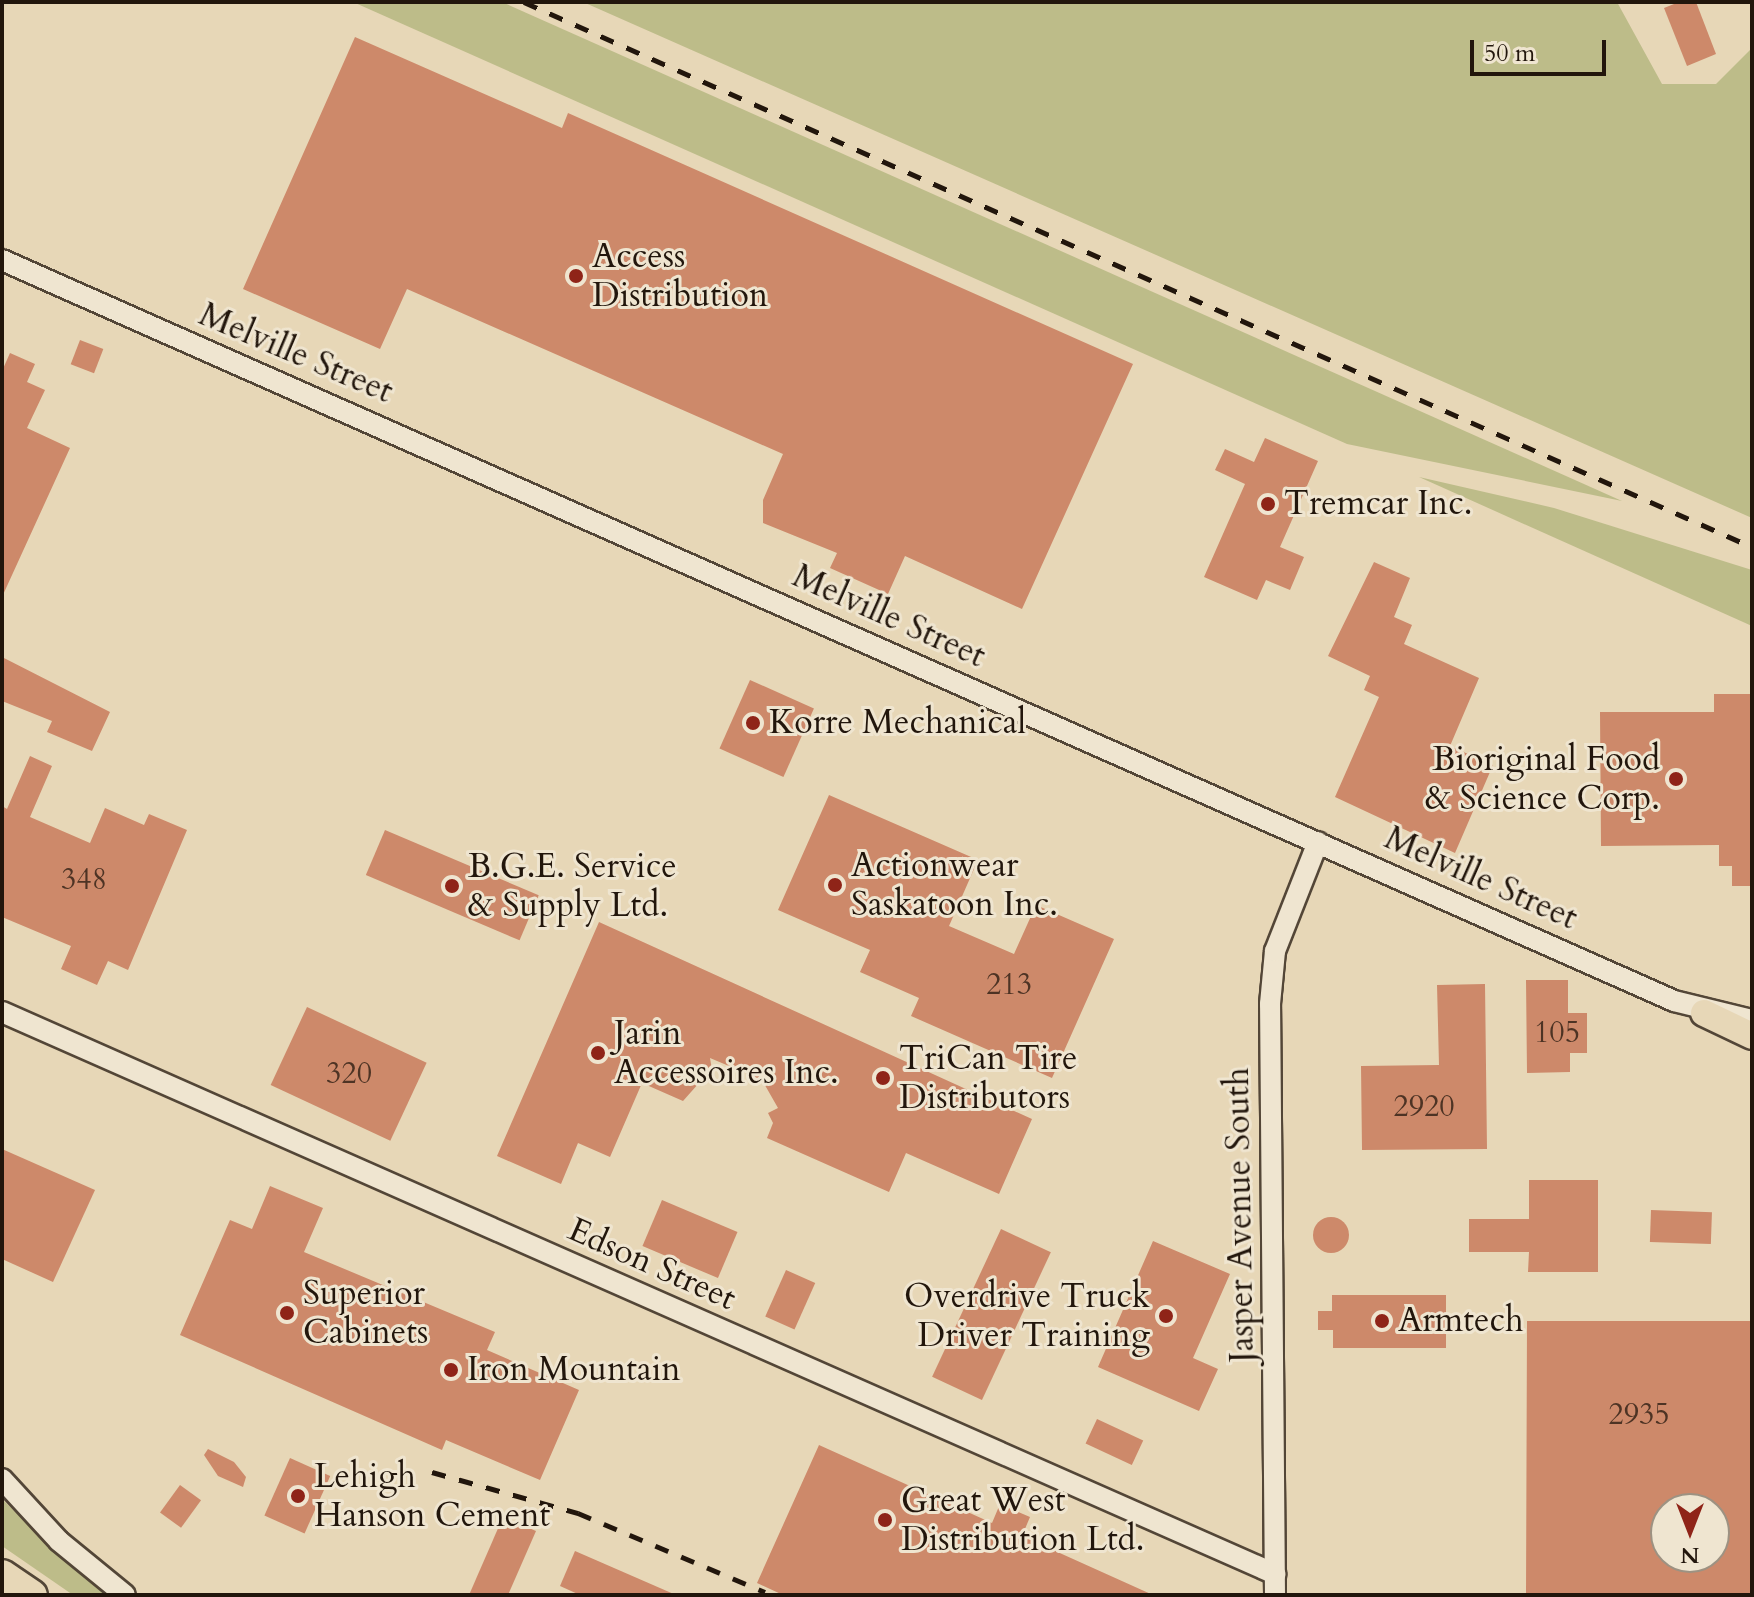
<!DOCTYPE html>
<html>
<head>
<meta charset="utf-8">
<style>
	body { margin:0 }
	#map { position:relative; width:1754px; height:1597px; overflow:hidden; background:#e7d7b7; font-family:Cardo,serif }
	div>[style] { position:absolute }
	.green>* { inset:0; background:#bdbc89 }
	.building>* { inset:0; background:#cd896a; transform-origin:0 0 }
	.round { border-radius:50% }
	.roads { filter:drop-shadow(2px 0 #534637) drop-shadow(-2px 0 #534637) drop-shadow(0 2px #534637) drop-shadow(0 -2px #534637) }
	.minor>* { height:20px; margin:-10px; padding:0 10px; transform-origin:10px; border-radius:10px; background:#efe5d0 }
	.major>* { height:26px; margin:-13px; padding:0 13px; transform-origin:13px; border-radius:13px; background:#e7d7b7 }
	.highway>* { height:30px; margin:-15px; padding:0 15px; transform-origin:15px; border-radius:15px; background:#e7d7b7 }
	.rail>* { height:5px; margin-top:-2.5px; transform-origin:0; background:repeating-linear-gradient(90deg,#22160c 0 14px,transparent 0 28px) }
	.dots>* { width:22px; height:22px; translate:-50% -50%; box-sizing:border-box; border:4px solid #efe5d0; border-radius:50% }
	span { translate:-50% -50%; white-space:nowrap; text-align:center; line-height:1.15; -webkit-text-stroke:6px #efe5d0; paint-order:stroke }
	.number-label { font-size:30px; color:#4d3324 }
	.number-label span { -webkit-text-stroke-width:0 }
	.poi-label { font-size:34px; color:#22160c }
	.left { translate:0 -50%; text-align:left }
	.right { translate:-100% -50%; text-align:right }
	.street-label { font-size:34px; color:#22160c }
	.frame { position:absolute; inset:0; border:4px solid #22160c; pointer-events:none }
	.north { position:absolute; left:1650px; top:1493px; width:80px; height:80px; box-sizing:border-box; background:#efe5d0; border:2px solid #9d9282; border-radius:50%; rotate:180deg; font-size:22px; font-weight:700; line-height:32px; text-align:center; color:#22160c }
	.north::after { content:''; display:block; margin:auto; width:28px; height:36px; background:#8f2418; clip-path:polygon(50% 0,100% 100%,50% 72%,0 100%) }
	.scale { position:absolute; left:1470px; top:40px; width:136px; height:36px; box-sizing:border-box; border:4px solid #22160c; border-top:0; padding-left:10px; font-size:24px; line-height:28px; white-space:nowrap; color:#22160c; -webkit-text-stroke:6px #efe5d0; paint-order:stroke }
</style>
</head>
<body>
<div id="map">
	<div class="green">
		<i style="clip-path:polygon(353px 2px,502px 2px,1622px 501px,1347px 444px)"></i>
		<i style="clip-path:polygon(583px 2px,1617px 2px,1662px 84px,1716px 84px,1752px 48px,1752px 518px)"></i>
		<i style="clip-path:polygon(1419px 477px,1554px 508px,1752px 570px,1752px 626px)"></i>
		<i style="clip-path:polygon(2px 1499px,45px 1541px,110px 1595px,73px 1595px,2px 1546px)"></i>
	</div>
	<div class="building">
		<i style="clip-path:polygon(1679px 2px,1696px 2px,1716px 54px,1687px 66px,1664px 8px)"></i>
		<i style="clip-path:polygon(355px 37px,562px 128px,568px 113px,1133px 364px,1022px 609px,905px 556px,888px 594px,830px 568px,837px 553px,763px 523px,763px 500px,783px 454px,407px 289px,380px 349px,243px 289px)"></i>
		<i style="left:80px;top:340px;width:25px;height:26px;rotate:21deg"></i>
		<i style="clip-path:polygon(10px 353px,35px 364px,27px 382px,45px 390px,27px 428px,70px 448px,2px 597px,2px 371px)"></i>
		<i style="clip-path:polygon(1265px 438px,1318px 461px,1280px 547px,1304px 557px,1290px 590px,1266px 580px,1257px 600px,1204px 577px,1245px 484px,1215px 470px,1225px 449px,1254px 462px)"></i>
		<i style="clip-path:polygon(1374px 562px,1410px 578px,1394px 617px,1412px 625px,1404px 644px,1479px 678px,1450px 746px,1493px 765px,1455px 853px,1335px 797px,1379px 697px,1364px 690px,1370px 676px,1328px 656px)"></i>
		<i style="clip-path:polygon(2px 657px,110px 712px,92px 751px,47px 732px,52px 721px,2px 701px)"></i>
		<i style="left:750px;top:680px;width:70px;height:75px;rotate:24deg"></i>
		<i style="clip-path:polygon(1714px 694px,1752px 694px,1752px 886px,1732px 886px,1732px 866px,1719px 866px,1719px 845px,1601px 846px,1600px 712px,1714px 712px)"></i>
		<i style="clip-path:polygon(30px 756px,52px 766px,30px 817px,90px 843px,105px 808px,144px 825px,149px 814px,187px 830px,128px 970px,108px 961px,97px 985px,61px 969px,71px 946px,2px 917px,2px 806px,7px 809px)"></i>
		<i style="clip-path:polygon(829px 795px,978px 860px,949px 926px,1014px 954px,1036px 905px,1114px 939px,1052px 1078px,911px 1016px,919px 998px,860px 972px,870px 950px,778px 910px)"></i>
		<i style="left:385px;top:830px;width:167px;height:49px;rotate:23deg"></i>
		<i style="clip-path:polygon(599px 922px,1032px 1119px,999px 1194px,906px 1153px,889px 1192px,767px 1138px,773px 1123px,768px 1113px,778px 1108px,762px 1080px,710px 1058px,712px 1070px,698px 1072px,699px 1083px,683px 1101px,642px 1083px,610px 1157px,578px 1143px,561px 1184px,497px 1156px)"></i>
		<i style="clip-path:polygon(1526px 980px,1568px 980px,1568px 1013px,1587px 1013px,1587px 1053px,1570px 1053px,1570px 1072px,1527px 1073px)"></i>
		<i style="clip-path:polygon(1485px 984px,1487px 1149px,1362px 1150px,1361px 1066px,1439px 1065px,1437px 985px)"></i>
		<i style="left:307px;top:1007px;width:132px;height:86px;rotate:25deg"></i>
		<i style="clip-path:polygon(2px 1149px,95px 1190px,53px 1282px,2px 1259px)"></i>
		<i style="clip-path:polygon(1529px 1180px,1598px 1180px,1598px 1272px,1528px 1272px,1529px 1252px,1469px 1252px,1469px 1219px,1529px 1219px)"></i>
		<i style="clip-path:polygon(270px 1186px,323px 1208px,304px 1252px,495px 1332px,487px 1350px,579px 1390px,540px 1480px,446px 1440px,442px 1450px,180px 1335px,230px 1220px,252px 1229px)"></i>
		<i style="left:662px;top:1200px;width:82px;height:50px;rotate:23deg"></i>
		<i style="left:1651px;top:1210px;width:61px;height:32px;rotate:2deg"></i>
		<i class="round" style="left:1313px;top:1217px;width:36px;height:36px"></i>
		<i style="left:1001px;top:1229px;width:55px;height:163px;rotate:25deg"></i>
		<i style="clip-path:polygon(1153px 1241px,1230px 1274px,1193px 1358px,1218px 1369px,1199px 1411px,1098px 1367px)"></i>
		<i style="left:786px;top:1270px;width:32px;height:51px;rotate:24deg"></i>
		<i style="clip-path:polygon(1332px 1295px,1446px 1295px,1446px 1348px,1333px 1348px,1333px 1330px,1318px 1330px,1318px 1311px,1332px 1311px)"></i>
		<i style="clip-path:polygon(evenodd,1527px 1321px,1751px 1321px,1750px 1595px,1526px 1595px,1527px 1321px,1666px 1509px,1714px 1509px,1714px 1557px,1666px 1557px,1666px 1509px)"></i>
		<i style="left:1097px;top:1419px;width:51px;height:27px;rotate:25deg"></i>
		<i style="clip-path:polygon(819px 1445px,992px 1523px,1000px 1504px,1030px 1517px,1022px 1536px,1153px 1595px,783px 1595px,757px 1583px)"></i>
		<i style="clip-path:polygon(208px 1449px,234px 1462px,246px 1477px,243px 1487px,218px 1476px,204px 1455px)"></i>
		<i style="left:290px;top:1458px;width:44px;height:63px;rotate:24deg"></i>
		<i style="left:180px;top:1485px;width:26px;height:34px;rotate:36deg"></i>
		<i style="clip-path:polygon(503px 1517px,536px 1531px,508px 1595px,469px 1595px)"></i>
		<i style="clip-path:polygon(575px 1551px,676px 1595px,580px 1595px,560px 1586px)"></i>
	</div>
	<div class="roads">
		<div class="minor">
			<i style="left:2px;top:260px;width:1829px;rotate:23.9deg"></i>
			<i style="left:1674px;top:1001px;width:80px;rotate:13.7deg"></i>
			<i style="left:2px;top:1012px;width:1392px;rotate:23.82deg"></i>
			<i style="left:2px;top:1479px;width:84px;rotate:47.4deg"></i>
			<i style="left:59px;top:1541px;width:85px;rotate:39.3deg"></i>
			<i style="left:1275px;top:1595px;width:591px;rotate:-90.48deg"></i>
			<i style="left:1270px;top:1004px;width:53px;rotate:-84.6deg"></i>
			<i style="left:1275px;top:951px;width:117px;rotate:-68.5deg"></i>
		</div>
		<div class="major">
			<i style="left:1704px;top:1013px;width:53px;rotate:25.6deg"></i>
		</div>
		<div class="highway">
			<i style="left:2px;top:1575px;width:36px;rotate:34deg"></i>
		</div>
	</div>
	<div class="rail">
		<i style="left:524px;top:2px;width:1344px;rotate:23.93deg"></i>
		<i style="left:432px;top:1472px;width:152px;rotate:15.7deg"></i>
		<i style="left:578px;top:1513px;width:203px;rotate:22.9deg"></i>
	</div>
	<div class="dots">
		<i style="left:576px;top:276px;background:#8f2418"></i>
		<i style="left:1268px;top:504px;background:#8f2418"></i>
		<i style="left:753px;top:723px;background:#8f2418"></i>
		<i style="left:1676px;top:779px;background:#8f2418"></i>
		<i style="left:835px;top:885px;background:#8f2418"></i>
		<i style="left:452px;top:886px;background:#8f2418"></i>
		<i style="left:598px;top:1053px;background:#8f2418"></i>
		<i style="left:883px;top:1078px;background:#8f2418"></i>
		<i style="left:287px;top:1313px;background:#8f2418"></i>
		<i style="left:1166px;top:1316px;background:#8f2418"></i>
		<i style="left:1382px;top:1321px;background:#8f2418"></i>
		<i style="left:451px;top:1370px;background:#8f2418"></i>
		<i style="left:298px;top:1496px;background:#8f2418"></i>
		<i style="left:885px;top:1520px;background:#8f2418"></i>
	</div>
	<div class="number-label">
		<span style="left:84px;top:880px">348</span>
		<span style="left:1009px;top:985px">213</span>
		<span style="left:1557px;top:1033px">105</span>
		<span style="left:349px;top:1074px">320</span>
		<span style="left:1424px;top:1107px">2920</span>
		<span style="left:1639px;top:1415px">2935</span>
	</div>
	<div class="poi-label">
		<span class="left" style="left:592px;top:276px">Access<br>Distribution</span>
		<span class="left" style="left:1284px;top:504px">Tremcar Inc.</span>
		<span class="left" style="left:769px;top:723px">Korre Mechanical</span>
		<span class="right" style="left:1660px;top:779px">Bioriginal Food<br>&amp; Science Corp.</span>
		<span class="left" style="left:851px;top:885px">Actionwear<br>Saskatoon Inc.</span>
		<span class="left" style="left:468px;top:886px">B.G.E. Service<br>&amp; Supply Ltd.</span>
		<span class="left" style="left:614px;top:1053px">Jarin<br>Accessoires Inc.</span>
		<span class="left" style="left:899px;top:1078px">TriCan Tire<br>Distributors</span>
		<span class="left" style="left:303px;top:1313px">Superior<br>Cabinets</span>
		<span class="right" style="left:1150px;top:1316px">Overdrive Truck<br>Driver Training</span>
		<span class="left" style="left:1398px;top:1321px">Armtech</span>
		<span class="left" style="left:467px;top:1370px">Iron Mountain</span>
		<span class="left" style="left:314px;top:1496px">Lehigh<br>Hanson Cement</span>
		<span class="left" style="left:901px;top:1520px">Great West<br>Distribution Ltd.</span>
	</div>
	<div class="street-label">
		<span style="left:296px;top:353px;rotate:23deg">Melville Street</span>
		<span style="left:889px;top:616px;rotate:24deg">Melville Street</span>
		<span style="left:1481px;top:878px;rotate:24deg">Melville Street</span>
		<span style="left:1240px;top:1215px;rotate:-91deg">Jasper Avenue South</span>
		<span style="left:652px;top:1264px;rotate:24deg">Edson Street</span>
	</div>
	<div class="frame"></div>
	<div class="north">N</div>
	<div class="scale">50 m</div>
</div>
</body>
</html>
